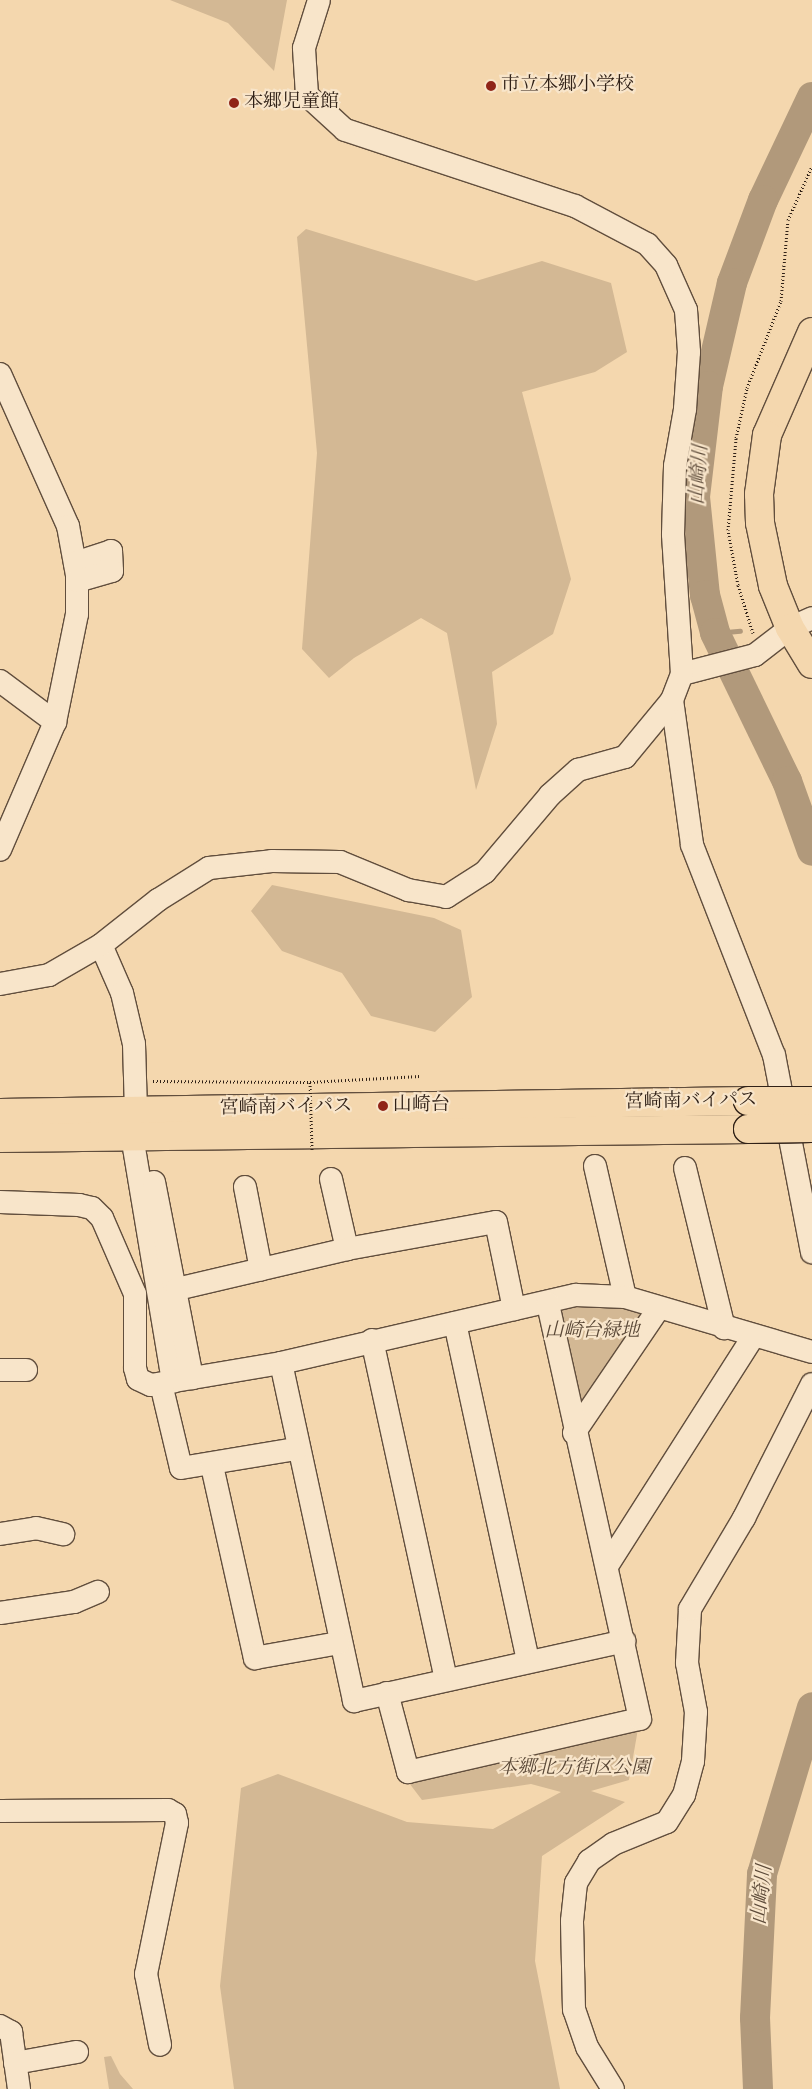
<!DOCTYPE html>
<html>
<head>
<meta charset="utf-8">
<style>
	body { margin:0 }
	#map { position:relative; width:812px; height:2089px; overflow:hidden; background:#f4d7ae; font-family:"Sorts Mill Goudy","Noto Serif JP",serif }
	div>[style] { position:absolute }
	.green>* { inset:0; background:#d3b894 }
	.stream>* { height:5px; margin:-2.5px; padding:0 2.5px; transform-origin:2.5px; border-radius:2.5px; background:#b1997b }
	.river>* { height:30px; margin:-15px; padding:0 15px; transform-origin:15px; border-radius:15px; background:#b1997b }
	.path>* { height:3px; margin-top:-1.5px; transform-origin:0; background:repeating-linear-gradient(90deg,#302117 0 1px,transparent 0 3.5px) }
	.roads { filter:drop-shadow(1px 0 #614e3d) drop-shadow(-1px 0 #614e3d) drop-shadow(0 1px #614e3d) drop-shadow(0 -1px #614e3d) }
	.minor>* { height:22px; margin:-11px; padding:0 11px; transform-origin:11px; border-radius:11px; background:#f8e5ca }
	.major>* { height:28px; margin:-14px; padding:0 14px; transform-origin:14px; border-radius:14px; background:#f4d7ae }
	.highway>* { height:28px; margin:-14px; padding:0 14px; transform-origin:14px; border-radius:14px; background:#f4d7ae }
	.path-bridge>* { height:3px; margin-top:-1.5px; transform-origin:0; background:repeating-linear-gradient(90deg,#302117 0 1px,transparent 0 3.5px) }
	.bridges { filter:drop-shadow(1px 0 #302117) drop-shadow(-1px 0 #302117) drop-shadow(0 1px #302117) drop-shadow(0 -1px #302117) }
	.highway-bridge>* { height:28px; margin:-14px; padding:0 14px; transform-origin:14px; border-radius:14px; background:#f4d7ae }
	.dots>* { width:14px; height:14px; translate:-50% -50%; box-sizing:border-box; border:2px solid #f8e5ca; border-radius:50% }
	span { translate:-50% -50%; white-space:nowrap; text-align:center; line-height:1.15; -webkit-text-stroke:4.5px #f8e5ca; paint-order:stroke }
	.poi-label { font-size:19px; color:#302117 }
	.left { translate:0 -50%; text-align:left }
	.street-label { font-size:19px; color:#302117 }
	.park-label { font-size:19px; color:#594736; font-style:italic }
	.water-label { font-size:20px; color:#5d4b3a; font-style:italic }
</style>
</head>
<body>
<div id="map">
	<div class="green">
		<i style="clip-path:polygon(170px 0,287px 0,274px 71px,228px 23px)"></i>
		<i style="clip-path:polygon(306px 229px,476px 281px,542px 261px,611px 283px,627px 352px,595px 372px,522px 392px,571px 579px,553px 634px,492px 672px,497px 724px,476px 790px,447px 633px,421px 618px,354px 658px,329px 678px,302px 649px,317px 453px,297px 237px)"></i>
		<i style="clip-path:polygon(272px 885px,434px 918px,461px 930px,472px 997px,435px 1032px,371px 1016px,342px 973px,282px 951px,251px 911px)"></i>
		<i style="clip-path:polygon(595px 1299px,643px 1313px,581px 1407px,554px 1314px,562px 1302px)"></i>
		<i style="clip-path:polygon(638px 1729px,629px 1780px,591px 1791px,625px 1802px,542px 1856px,535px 1961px,560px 2089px,234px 2089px,220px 1986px,241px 1788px,278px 1774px,407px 1822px,493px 1829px,561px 1792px,531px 1784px,422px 1800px,406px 1779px)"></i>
		<i style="clip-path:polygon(111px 2056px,120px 2074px,133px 2089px,109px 2089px,104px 2057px)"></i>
	</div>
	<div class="stream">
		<i style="left:715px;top:633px;width:25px;rotate:-5deg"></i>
	</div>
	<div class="river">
		<i style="left:812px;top:97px;width:114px;rotate:115.4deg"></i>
		<i style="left:763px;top:200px;width:89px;rotate:110.5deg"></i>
		<i style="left:732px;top:283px;width:106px;rotate:103.1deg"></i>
		<i style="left:708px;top:386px;width:112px;rotate:96.7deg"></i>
		<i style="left:695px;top:497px;width:99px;rotate:84.2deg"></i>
		<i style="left:705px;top:595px;width:39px;rotate:75deg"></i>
		<i style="left:715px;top:633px;width:165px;rotate:64.1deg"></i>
		<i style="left:787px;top:781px;width:74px;rotate:70.3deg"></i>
		<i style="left:758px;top:2089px;width:71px;rotate:-92.4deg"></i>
		<i style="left:755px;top:2018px;width:144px;rotate:-87.2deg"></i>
		<i style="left:762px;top:1874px;width:174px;rotate:-73.3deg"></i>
	</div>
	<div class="path">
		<i style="left:753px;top:633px;width:50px;rotate:-107.4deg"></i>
		<i style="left:738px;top:585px;width:56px;rotate:-100.3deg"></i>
		<i style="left:728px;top:530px;width:92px;rotate:-85deg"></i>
		<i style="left:736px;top:438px;width:51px;rotate:-77.6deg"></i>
		<i style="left:747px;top:388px;width:93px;rotate:-68.7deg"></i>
		<i style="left:781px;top:301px;width:81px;rotate:-85.1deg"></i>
		<i style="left:788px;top:220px;width:59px;rotate:-66deg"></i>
		<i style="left:153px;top:1081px;width:157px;rotate:0.4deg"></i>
		<i style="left:310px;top:1082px;width:110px;rotate:-3.1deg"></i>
	</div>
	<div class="roads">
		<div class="minor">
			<i style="left:0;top:374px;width:167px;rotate:65.9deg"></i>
			<i style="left:68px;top:526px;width:50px;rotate:79.6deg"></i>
			<i style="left:77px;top:575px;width:39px;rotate:90deg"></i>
			<i style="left:77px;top:614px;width:110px;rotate:101.5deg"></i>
			<i style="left:55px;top:722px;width:139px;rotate:113.3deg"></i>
			<i style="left:75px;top:563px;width:38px;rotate:-18deg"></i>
			<i style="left:111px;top:551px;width:20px;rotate:87deg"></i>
			<i style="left:112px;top:571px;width:36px;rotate:164deg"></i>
			<i style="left:682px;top:674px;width:75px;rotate:-14.6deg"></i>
			<i style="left:755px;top:655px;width:44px;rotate:-37.6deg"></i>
			<i style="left:790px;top:628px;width:24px;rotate:-24deg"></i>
			<i style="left:0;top:681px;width:69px;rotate:36.7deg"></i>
			<i style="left:672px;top:700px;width:146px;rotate:82.1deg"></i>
			<i style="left:692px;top:845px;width:225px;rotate:68.7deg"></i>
			<i style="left:774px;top:1055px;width:201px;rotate:79.1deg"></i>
			<i style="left:101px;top:945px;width:52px;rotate:66.4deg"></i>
			<i style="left:122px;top:993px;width:52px;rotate:76.8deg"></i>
			<i style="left:134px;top:1044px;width:66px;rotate:88.3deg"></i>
			<i style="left:0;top:984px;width:50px;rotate:-10.4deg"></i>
			<i style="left:49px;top:975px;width:60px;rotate:-30deg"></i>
			<i style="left:101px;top:945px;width:73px;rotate:-38.3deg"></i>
			<i style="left:158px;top:900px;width:60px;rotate:-32.1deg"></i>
			<i style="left:209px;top:868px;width:63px;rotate:-6.3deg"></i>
			<i style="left:272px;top:861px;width:68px;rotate:0.8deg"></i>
			<i style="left:340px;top:862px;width:74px;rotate:22.4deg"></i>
			<i style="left:408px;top:890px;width:39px;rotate:10deg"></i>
			<i style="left:446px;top:897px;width:46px;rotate:-32.7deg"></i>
			<i style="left:485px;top:872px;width:101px;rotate:-49.8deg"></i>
			<i style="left:550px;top:795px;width:38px;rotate:-42deg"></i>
			<i style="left:578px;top:770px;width:49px;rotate:-15.5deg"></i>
			<i style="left:625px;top:757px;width:74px;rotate:-50.5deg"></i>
			<i style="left:672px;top:700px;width:28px;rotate:-69deg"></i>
			<i style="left:682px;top:674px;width:140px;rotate:-93.7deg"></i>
			<i style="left:673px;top:534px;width:68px;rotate:-88.3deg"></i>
			<i style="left:675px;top:466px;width:58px;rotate:-80deg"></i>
			<i style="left:685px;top:409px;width:57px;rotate:-86deg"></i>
			<i style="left:689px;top:352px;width:42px;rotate:-94.1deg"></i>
			<i style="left:686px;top:310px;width:49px;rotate:-114deg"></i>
			<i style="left:666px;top:265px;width:28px;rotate:-132deg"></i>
			<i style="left:647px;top:244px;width:81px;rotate:-152.2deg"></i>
			<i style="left:575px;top:206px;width:242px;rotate:-161.7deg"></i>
			<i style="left:345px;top:130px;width:52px;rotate:-137.4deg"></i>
			<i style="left:307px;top:95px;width:47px;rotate:-93.7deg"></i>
			<i style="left:304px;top:48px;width:50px;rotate:-72.6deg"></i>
			<i style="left:132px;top:1136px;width:249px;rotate:80.5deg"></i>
			<i style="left:595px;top:1166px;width:134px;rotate:77.1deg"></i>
			<i style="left:685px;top:1168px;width:165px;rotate:76.3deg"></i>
			<i style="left:331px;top:1179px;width:72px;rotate:77.1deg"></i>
			<i style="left:154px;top:1182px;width:200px;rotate:79deg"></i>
			<i style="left:245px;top:1187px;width:84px;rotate:79deg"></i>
			<i style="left:0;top:1202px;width:79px;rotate:2.2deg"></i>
			<i style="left:79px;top:1205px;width:13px;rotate:13deg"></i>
			<i style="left:92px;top:1208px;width:14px;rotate:45deg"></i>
			<i style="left:102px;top:1218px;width:83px;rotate:66.5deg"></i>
			<i style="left:135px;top:1294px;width:74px;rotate:90deg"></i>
			<i style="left:135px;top:1368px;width:11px;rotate:75deg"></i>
			<i style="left:138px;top:1379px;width:14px;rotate:25deg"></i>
			<i style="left:151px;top:1385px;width:132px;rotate:-9.6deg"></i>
			<i style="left:281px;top:1363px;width:303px;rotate:-13deg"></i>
			<i style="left:576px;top:1295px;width:49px;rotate:2.3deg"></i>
			<i style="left:625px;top:1297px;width:195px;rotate:16.4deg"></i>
			<i style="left:177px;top:1289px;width:175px;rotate:-13.2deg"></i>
			<i style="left:347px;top:1249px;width:151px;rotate:-10.3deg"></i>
			<i style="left:496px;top:1222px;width:89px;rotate:78.3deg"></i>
			<i style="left:455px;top:1323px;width:346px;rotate:77.8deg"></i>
			<i style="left:372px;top:1340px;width:347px;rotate:77.7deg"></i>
			<i style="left:281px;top:1363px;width:346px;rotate:77.8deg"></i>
			<i style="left:354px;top:1701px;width:277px;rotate:-12.5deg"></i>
			<i style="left:0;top:1370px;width:26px"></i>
			<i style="left:161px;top:1384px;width:86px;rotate:76.6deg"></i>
			<i style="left:181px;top:1468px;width:117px;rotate:-9.4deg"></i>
			<i style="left:574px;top:1433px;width:151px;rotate:-55.8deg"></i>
			<i style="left:212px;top:1466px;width:197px;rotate:77.4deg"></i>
			<i style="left:255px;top:1658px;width:85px;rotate:-10.1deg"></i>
			<i style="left:0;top:1534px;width:36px;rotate:-9deg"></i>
			<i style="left:36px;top:1528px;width:28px;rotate:13deg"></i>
			<i style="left:607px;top:1566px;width:272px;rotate:-57.5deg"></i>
			<i style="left:0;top:1613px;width:75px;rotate:-8.5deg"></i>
			<i style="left:74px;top:1602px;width:26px;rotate:-23deg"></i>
			<i style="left:387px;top:1693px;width:82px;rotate:75.1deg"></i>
			<i style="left:408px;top:1772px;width:238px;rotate:-12.9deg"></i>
			<i style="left:640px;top:1719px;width:426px;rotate:-102.5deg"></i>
			<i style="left:0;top:1811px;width:168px;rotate:-0.3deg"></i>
			<i style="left:168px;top:1810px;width:8px;rotate:30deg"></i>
			<i style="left:175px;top:1814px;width:9px;rotate:77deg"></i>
			<i style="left:177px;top:1823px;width:154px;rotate:101.6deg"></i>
			<i style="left:146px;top:1974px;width:72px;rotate:78.8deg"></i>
			<i style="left:0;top:2026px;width:13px;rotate:29deg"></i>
			<i style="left:11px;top:2032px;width:58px;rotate:82deg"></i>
			<i style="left:15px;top:2063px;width:63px;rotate:-10.1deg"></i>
			<i style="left:613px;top:2089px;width:49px;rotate:-121.8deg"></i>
			<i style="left:587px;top:2047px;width:39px;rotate:-109deg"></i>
			<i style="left:574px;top:2010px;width:89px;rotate:-91.3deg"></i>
			<i style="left:572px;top:1921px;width:38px;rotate:-84deg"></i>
			<i style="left:576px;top:1883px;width:26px;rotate:-59deg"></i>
			<i style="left:589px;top:1861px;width:29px;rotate:-35deg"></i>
			<i style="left:613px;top:1844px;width:58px;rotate:-22.2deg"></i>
			<i style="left:667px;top:1822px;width:32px;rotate:-58deg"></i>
			<i style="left:684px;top:1795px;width:35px;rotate:-75deg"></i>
			<i style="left:693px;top:1761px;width:49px;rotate:-86.5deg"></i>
			<i style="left:696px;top:1712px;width:50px;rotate:-100.4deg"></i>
			<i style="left:687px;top:1663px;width:54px;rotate:-86.8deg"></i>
			<i style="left:690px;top:1609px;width:106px;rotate:-59.3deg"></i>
			<i style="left:744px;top:1518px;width:150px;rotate:-63.1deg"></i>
		</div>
		<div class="major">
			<i style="left:812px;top:332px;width:112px;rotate:113.6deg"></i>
			<i style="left:767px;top:435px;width:60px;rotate:97.7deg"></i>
			<i style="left:759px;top:494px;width:29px;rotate:88deg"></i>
			<i style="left:760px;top:523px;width:64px;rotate:78.3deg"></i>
			<i style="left:773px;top:586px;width:45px;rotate:68deg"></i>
			<i style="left:790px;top:628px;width:42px;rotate:58.6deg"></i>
		</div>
		<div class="highway">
			<i style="left:0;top:1113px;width:748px;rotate:-0.92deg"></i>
			<i style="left:0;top:1138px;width:748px;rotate:-0.69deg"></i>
		</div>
	</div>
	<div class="path-bridge">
		<i style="left:310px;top:1082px;width:68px;rotate:88.3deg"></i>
	</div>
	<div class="bridges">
		<div class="highway-bridge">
			<i style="left:748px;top:1101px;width:64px"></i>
			<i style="left:748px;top:1129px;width:64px;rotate:-0.9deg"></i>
		</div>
	</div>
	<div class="dots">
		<i style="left:491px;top:86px;background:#8f2418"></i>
		<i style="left:234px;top:103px;background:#8f2418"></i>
		<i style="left:383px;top:1106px;background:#8f2418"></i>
	</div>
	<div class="poi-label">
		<span class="left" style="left:501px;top:86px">市立本郷小学校</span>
		<span class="left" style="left:244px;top:103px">本郷児童館</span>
		<span class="left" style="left:393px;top:1106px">山崎台</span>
	</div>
	<div class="street-label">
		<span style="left:691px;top:1102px;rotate:-1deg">宮崎南バイパス</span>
		<span style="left:286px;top:1108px;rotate:-1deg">宮崎南バイパス</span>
	</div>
	<div class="park-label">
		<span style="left:592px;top:1332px">山崎台緑地</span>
		<span style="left:574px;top:1769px">本郷北方街区公園</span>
	</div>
	<div class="water-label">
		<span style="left:700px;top:475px;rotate:-86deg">山崎川</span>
		<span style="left:763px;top:1895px;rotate:-84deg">山崎川</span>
	</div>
</div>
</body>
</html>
